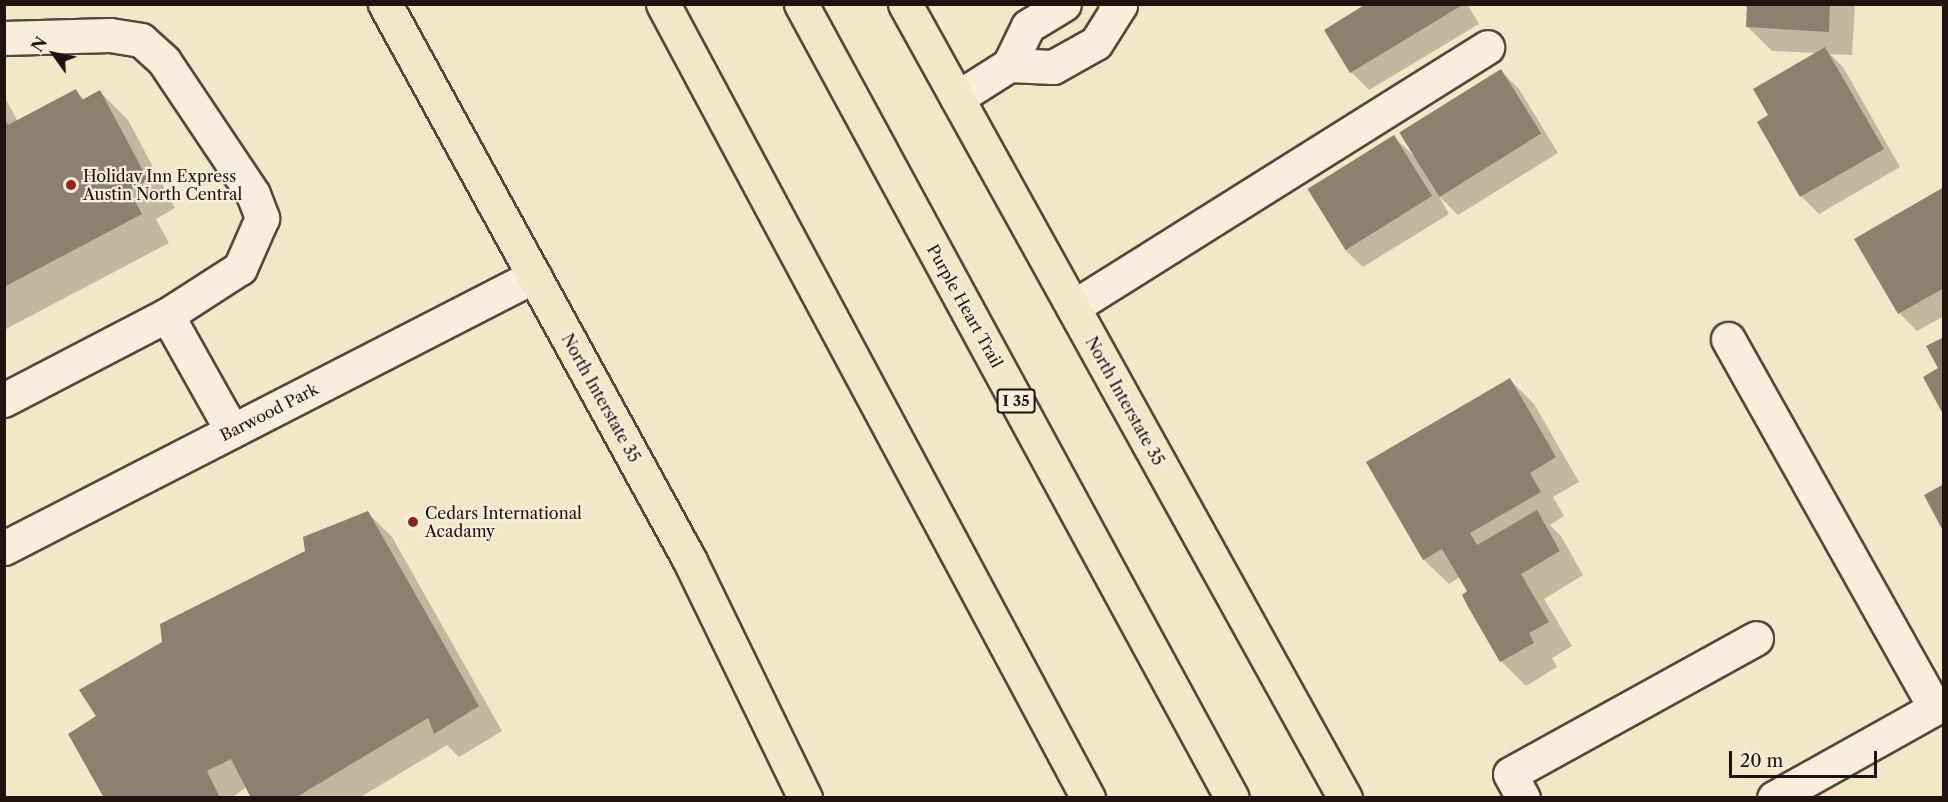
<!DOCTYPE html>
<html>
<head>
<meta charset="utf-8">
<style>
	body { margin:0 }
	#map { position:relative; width:1948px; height:802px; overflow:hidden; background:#f2e7c7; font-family:"Libre Caslon Text",serif }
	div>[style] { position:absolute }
	.shadow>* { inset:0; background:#0003 }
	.building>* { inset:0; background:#8c816e; transform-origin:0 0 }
	.roads { filter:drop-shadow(2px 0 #53483c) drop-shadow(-2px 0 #53483c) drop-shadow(0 2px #53483c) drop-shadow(0 -2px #53483c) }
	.minor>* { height:33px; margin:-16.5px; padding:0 16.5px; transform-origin:16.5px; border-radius:16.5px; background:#f7efdb }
	.major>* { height:33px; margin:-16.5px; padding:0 16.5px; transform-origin:16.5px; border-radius:16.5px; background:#f2e7c7 }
	.highway>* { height:33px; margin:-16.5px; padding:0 16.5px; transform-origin:16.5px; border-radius:16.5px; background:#f2e7c7 }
	.dots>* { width:16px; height:16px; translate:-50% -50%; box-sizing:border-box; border:3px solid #f7efdb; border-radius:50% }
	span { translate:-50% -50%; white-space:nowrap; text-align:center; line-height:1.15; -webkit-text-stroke:4.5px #f7efdb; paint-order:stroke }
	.shield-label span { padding:2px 4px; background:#f7efdb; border:2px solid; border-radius:4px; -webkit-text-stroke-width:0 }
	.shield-label { font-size:15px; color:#1e130e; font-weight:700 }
	.poi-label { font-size:16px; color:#1e130e }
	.left { translate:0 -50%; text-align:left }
	.street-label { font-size:16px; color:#1e130e }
	.frame { position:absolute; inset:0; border:6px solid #1e130e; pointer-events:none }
	.north { position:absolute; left:24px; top:24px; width:60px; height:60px; -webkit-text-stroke:4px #f7efdb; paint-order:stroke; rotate:303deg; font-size:16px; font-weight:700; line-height:24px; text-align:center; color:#1e130e }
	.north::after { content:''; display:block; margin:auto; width:21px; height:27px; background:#1e130e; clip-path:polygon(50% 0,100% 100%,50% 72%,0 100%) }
	.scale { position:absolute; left:1729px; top:751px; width:148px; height:27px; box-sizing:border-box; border:3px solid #1e130e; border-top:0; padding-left:8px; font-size:18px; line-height:21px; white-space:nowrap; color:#1e130e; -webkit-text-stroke:4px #f7efdb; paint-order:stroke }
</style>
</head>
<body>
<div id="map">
	<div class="shadow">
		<i style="clip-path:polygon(1368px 4px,1467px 4px,1479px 24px,1369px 90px,1351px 72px)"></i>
		<i style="clip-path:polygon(1744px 4px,1855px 4px,1852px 55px,1830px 54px,1843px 67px,1900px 167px,1819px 214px,1801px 196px,1770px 116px,1818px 53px,1772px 51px,1748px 27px,1748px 9px)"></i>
		<i style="clip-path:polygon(1501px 71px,1519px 89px,1558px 153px,1458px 215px,1439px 196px,1449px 214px,1363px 267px,1345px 250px,1309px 189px,1394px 137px,1414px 156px)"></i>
		<i style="clip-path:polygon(76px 91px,85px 100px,100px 92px,128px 120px,175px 208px,156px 219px,169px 243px,4px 330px,4px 96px,18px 122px)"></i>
		<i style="clip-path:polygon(1944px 189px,1944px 316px,1917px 331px,1899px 313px)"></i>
		<i style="clip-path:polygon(1509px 379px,1534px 404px,1579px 482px,1553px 497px,1564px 516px,1550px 525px,1561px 536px,1583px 575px,1544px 599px,1572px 646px,1552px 658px,1557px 667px,1526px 686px,1502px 662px,1464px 595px,1469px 592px,1460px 577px,1449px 584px,1424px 560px,1368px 462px)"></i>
		<i style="clip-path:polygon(367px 512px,392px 537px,502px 731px,459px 757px,447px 745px,359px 798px,253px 798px,247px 787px,231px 798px,106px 798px,99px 716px,164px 642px)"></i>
	</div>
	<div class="building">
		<i style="clip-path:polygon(1366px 4px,1464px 4px,1350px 73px,1324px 30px)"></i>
		<i style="clip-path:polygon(1747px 4px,1830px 4px,1829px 32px,1746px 27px)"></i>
		<i style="clip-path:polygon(1825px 47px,1884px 149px,1800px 197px,1757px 122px,1768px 115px,1753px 89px)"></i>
		<i style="left:1501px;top:69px;width:76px;height:120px;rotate:58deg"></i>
		<i style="clip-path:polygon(76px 89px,82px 100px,100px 90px,148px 180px,129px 190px,142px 214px,4px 287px,4px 119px,8px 125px)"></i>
		<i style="left:1394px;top:135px;width:72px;height:102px;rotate:58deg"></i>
		<i style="clip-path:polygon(1944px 187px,1944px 288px,1898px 314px,1854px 239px)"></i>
		<i style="clip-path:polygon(1944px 337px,1944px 416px,1923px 377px,1938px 368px,1926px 346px)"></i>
		<i style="clip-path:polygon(1510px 378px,1556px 457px,1530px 473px,1541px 492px,1470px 533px,1477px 545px,1537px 510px,1560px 551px,1521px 574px,1549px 622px,1529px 633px,1534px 643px,1500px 662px,1467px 605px,1462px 595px,1467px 591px,1442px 549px,1423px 560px,1366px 462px)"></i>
		<i style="clip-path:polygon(1944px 484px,1944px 533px,1924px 495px)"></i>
		<i style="clip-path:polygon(368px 511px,479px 706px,434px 734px,428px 718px,295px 798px,251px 798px,231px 759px,207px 771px,220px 798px,104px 798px,68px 734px,96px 716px,79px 690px,162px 642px,160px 624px,305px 551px,303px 537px)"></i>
	</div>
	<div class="roads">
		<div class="minor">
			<i style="left:4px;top:38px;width:106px;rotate:-1.6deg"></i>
			<i style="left:110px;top:35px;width:31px;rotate:9deg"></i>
			<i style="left:141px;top:40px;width:31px;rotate:42deg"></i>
			<i style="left:164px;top:61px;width:160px;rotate:56.2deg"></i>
			<i style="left:253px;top:194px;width:26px;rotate:69deg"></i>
			<i style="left:262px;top:218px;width:55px;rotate:113.7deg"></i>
			<i style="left:240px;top:268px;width:87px;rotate:147.2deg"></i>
			<i style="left:167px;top:315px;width:184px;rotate:152.5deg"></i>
			<i style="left:1009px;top:65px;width:44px;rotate:2.6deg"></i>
			<i style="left:1053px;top:67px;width:49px;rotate:-29.2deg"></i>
			<i style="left:1096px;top:43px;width:45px;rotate:-57.7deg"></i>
			<i style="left:1120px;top:5px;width:5px;rotate:-169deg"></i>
			<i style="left:957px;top:98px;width:62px;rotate:-32.4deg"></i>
			<i style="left:1009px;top:65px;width:43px;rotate:-64deg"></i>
			<i style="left:1028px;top:26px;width:42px;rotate:-31.4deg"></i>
			<i style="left:1073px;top:307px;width:489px;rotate:-32.1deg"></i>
			<i style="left:167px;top:315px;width:133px;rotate:60.7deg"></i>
			<i style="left:1728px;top:339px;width:423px;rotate:60.7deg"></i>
			<i style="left:4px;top:548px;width:596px;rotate:-27.17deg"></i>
			<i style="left:1523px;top:798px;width:27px;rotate:-118deg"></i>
			<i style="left:1510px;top:774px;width:281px;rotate:-28.9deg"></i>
			<i style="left:1774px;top:798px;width:195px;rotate:-29.2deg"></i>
		</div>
		<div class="major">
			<i style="left:385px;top:4px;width:633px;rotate:61.29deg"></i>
			<i style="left:689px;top:559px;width:266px;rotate:64.1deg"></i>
			<i style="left:905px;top:4px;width:908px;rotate:61.01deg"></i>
		</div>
		<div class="highway">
			<i style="left:663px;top:4px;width:901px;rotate:61.84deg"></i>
			<i style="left:801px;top:4px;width:903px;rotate:61.51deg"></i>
		</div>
	</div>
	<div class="dots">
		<i style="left:71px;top:185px;background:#8f2418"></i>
		<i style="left:413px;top:522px;background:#8f2418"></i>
	</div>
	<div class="shield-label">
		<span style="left:1016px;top:401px">I 35</span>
	</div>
	<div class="poi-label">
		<span class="left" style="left:83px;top:185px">Holiday Inn Express<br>Austin North Central</span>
		<span class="left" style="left:425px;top:522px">Cedars International<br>Acadamy</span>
	</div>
	<div class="street-label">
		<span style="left:965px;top:306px;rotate:61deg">Purple Heart Trail</span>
		<span style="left:601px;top:398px;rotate:61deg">North Interstate 35</span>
		<span style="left:1125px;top:401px;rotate:61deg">North Interstate 35</span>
		<span style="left:269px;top:412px;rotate:-27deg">Barwood Park</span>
	</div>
	<div class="frame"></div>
	<div class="north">N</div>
	<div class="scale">20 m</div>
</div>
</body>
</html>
